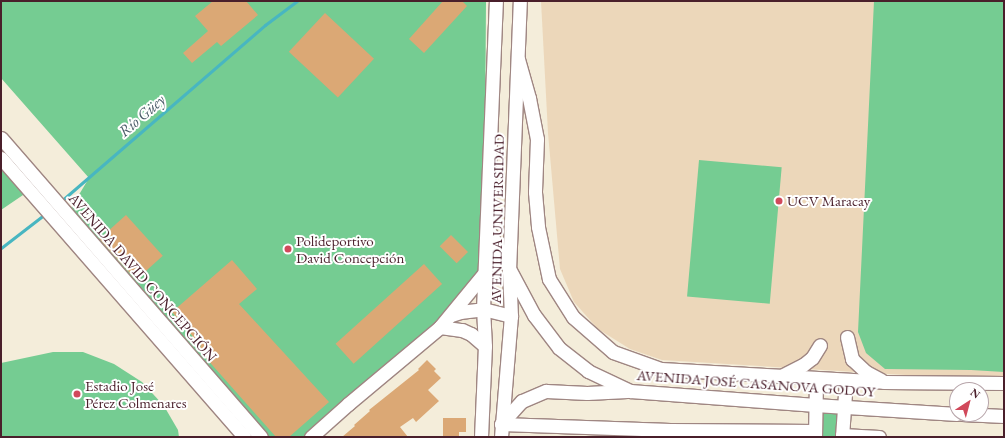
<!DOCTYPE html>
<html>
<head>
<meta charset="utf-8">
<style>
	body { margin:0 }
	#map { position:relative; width:1005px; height:438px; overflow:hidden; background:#f4edda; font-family:"EB Garamond",serif }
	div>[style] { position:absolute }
	.built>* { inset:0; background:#ecd7ba }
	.green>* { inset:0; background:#75cc92; transform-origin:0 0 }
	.stream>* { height:3px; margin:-1.5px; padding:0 1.5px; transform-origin:1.5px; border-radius:1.5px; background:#48b6c1 }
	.building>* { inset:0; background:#dba875; transform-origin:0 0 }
	.roads { filter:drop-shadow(1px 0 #9f8682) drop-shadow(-1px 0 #9f8682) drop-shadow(0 1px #9f8682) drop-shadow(0 -1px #9f8682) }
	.minor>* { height:13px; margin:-6.5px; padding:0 6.5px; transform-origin:6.5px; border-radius:6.5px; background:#fff }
	.dots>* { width:11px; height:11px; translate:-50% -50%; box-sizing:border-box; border:2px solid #fff; border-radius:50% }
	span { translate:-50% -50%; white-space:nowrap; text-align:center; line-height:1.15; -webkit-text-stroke:4px #fff; paint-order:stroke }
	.poi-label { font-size:15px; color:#4a1f2b }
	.left { translate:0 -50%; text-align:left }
	.street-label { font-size:15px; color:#4a1f2b }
	.water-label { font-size:16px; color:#495b67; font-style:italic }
	.frame { position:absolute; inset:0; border:2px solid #4a1f2b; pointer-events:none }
	.north { position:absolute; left:949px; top:382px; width:40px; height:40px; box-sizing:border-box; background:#fff; border:1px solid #b7a5aa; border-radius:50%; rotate:36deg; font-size:11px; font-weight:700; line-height:16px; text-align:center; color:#4a1f2b }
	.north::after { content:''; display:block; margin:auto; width:14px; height:18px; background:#d1495b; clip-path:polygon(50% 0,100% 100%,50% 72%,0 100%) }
</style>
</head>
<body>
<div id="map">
	<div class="built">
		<i style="clip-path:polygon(541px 1px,1004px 1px,1004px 381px,662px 360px,630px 349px,598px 329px,574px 302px,560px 269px,548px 133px)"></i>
	</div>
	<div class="green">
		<i style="clip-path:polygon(1px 1px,486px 1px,484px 280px,308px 437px,251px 437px,65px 218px,89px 178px,1px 78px)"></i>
		<i style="clip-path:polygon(874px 1px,1004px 1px,1004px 372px,971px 370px,885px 369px,866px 353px,858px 332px)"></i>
		<i style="left:699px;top:160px;width:83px;height:137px;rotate:5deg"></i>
		<i style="clip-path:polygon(1px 165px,26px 193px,1px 210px)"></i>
		<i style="clip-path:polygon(53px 352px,83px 352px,114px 364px,142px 382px,164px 406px,178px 430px,179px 437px,1px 437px,1px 363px)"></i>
		<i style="left:819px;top:410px;width:21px;height:27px"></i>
	</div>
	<div class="stream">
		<i style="left:60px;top:202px;width:271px;rotate:-40.8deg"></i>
		<i style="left:265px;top:25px;width:40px;rotate:-37deg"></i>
		<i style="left:1px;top:248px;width:56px;rotate:-37.7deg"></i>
	</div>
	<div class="building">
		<i style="clip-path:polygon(213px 1px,246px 1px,258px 15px,221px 46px,217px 42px,192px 63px,183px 53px,208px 31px,195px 16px)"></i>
		<i style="clip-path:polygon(443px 1px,462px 1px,467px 6px,424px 53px,409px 39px)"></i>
		<i style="left:325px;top:13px;width:67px;height:53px;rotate:43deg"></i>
		<i style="left:126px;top:215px;width:55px;height:36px;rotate:48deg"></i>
		<i style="left:451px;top:235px;width:24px;height:16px;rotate:45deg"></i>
		<i style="clip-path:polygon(232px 260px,257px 289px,239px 304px,329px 402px,289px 437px,276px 437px,198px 349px,201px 346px,172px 312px)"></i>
		<i style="left:424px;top:264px;width:27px;height:119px;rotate:48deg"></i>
		<i style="clip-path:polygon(427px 360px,436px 369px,434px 371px,441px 378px,428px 390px,439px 401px,416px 422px,413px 418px,400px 427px,408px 437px,342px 437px,355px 426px,354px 425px,370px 411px,369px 410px,419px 370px,418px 369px)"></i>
		<i style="clip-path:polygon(443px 418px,466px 418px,466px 432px,459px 432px,459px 437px,443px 437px)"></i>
	</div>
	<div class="roads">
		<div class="minor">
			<i style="left:518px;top:59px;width:41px;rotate:74.2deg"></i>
			<i style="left:529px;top:98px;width:42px;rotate:79deg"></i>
			<i style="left:537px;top:139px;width:53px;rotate:92.2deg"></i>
			<i style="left:535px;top:192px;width:35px;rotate:85deg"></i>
			<i style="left:538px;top:227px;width:53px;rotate:78.1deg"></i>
			<i style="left:549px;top:279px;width:45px;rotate:57.7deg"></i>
			<i style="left:573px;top:317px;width:53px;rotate:41.2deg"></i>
			<i style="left:613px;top:352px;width:51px;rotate:19.5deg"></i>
			<i style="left:661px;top:369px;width:223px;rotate:3.3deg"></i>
			<i style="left:884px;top:382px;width:120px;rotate:0.5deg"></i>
			<i style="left:1px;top:138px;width:396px;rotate:49deg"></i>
			<i style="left:1px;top:158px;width:370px;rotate:48.9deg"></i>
			<i style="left:488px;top:229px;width:98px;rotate:61.9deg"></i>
			<i style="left:534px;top:315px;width:41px;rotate:52.9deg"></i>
			<i style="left:559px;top:348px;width:37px;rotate:38deg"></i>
			<i style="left:588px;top:371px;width:47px;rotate:25.5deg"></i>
			<i style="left:630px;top:391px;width:186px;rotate:4.3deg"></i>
			<i style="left:815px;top:405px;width:142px;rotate:3.6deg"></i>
			<i style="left:451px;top:315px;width:9px;rotate:-18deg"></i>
			<i style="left:460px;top:312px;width:23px;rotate:-7deg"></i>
			<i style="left:483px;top:309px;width:29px;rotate:14deg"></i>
			<i style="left:440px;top:327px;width:22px;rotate:8deg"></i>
			<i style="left:462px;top:330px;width:10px;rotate:24deg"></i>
			<i style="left:471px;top:334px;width:18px;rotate:41deg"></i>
			<i style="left:847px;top:337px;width:23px;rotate:77deg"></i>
			<i style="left:852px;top:359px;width:19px;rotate:43deg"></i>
			<i style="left:866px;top:372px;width:17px;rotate:28deg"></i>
			<i style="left:783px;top:375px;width:22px;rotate:-27deg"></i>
			<i style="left:803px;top:365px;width:11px;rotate:-38deg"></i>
			<i style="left:812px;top:358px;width:15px;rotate:-58deg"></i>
			<i style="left:962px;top:414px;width:42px;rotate:2.7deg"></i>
			<i style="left:501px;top:424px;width:169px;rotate:2deg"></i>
			<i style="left:670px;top:430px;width:145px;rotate:0.4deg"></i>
			<i style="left:501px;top:424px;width:31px;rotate:-48deg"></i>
			<i style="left:522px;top:401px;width:26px;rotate:-23deg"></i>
			<i style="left:546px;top:391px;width:41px;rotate:2.8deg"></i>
			<i style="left:587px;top:393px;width:40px;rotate:-2.9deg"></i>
			<i style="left:842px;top:435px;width:37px;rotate:3deg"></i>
			<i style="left:311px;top:437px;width:50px;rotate:-41.7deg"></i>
			<i style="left:348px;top:404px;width:120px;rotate:-39.9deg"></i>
			<i style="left:440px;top:327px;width:72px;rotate:-50.6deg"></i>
			<i style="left:481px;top:437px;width:91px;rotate:-87.5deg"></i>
			<i style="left:485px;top:346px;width:37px;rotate:-93deg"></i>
			<i style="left:483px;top:309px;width:308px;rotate:-87.6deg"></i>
			<i style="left:501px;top:437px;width:121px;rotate:-85.3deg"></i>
			<i style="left:511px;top:316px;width:45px;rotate:-92.5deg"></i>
			<i style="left:509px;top:271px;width:270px;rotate:-87.7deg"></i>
			<i style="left:815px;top:437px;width:59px;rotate:-89deg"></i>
			<i style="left:842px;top:437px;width:57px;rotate:-86deg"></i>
		</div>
	</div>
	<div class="dots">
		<i style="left:779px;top:201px;background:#d1495b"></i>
		<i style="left:288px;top:249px;background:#d1495b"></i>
		<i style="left:77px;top:394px;background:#d1495b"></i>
	</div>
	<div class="poi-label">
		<span class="left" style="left:787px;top:201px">UCV Maracay</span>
		<span class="left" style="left:296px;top:249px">Polideportivo<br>David Concepción</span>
		<span class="left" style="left:85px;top:394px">Estadio José<br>Pérez Colmenares</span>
	</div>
	<div class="street-label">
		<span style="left:497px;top:219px;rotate:-89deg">AVENIDA UNIVERSIDAD</span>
		<span style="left:143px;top:277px;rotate:49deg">AVENIDA DAVID CONCEPCIÓN</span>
		<span style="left:756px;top:383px;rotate:4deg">AVENIDA JOSÉ CASANOVA GODOY</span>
	</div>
	<div class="water-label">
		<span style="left:142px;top:116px;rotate:-41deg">Río Güey</span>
	</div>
	<div class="frame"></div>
	<div class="north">N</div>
</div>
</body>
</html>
